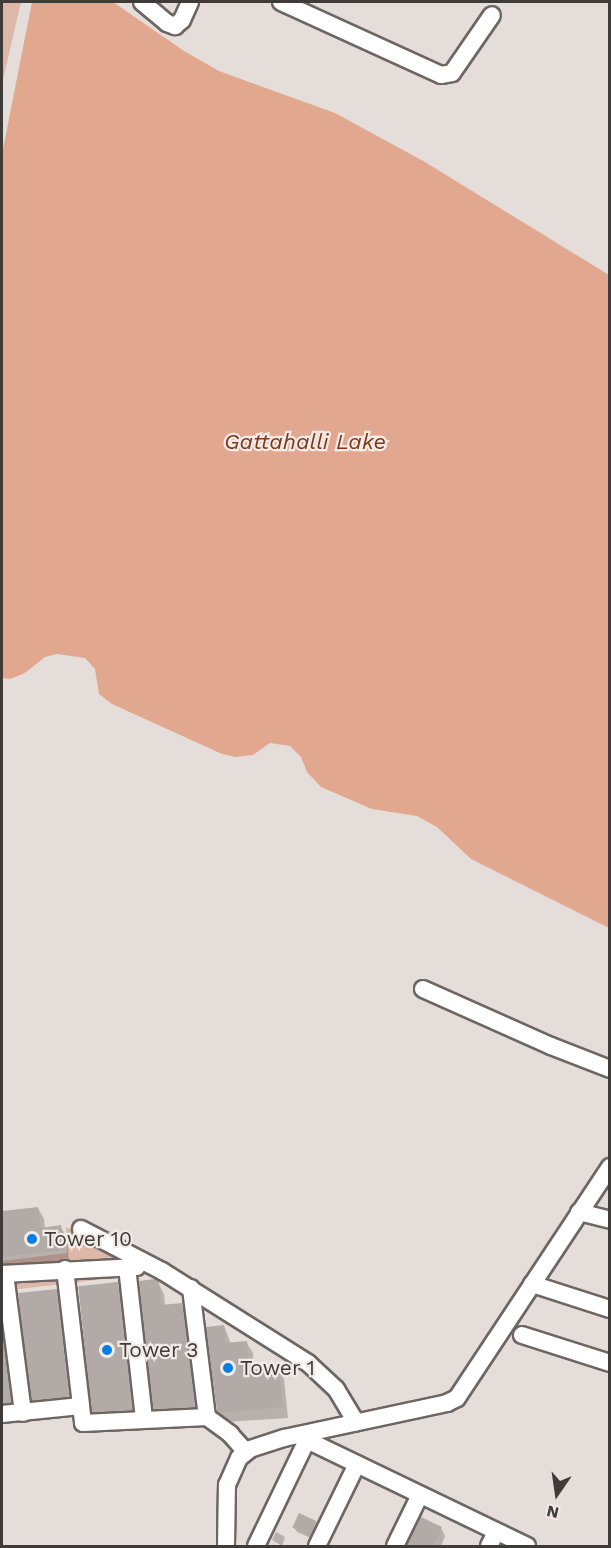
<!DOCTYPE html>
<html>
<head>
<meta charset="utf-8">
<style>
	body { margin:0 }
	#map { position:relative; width:611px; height:1548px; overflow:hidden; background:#e5ddd9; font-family:"Work Sans",sans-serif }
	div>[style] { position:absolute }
	.green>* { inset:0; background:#ddb7a8 }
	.water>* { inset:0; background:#e2a78f }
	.shadow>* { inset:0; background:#0003 }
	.building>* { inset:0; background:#b2aaa7; transform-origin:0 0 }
	.roads { filter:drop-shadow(2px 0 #6d6663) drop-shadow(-2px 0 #6d6663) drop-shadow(0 2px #6d6663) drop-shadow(0 -2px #6d6663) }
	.minor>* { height:16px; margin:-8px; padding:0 8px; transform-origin:8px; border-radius:8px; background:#fff }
	.dots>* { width:16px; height:16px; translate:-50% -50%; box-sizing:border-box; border:3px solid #f2eae6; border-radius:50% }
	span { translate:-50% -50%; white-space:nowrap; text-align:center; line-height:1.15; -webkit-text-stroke:4.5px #f2eae6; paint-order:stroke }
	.poi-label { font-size:21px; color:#3e3b39 }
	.left { translate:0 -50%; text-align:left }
	.water-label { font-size:22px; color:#7e3818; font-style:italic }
	.frame { position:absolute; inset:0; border:3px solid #3e3b39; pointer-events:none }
	.north { position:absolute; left:527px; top:1464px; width:60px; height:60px; -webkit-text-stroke:4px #f2eae6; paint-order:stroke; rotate:193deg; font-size:16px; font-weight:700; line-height:24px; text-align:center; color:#3e3b39 }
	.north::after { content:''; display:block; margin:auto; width:21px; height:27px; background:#3e3b39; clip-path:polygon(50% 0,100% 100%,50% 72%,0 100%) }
</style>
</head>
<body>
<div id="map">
	<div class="green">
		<i style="clip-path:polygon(2px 2px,21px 2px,2px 84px)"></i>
		<i style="clip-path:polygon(66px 1227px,124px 1255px,122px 1277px,2px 1291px,2px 1261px,67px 1253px)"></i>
	</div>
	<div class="water">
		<i style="clip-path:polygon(32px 2px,113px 2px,184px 51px,219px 71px,335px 113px,425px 162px,609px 275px,609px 928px,471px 859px,437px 827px,417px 816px,372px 809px,321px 787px,307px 772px,301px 757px,290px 746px,270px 743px,253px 755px,236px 757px,222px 754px,112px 704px,99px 694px,95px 669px,85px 658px,57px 654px,45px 657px,25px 673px,10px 679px,2px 678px,2px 154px)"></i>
	</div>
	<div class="shadow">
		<i style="clip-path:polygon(38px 1208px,44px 1219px,45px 1229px,61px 1227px,67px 1238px,69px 1261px,2px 1269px,2px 1213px)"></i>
		<i style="clip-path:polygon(158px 1283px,164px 1294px,165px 1306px,181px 1304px,188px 1315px,200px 1418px,161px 1420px,155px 1409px)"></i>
		<i style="clip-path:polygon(117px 1284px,124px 1295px,138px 1421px,100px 1423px,94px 1412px)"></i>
		<i style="clip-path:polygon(56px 1291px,62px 1302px,75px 1407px,40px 1411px,33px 1400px,20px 1296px)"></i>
		<i style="clip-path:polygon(2px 1305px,16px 1413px,2px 1418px)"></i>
		<i style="clip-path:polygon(224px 1326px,231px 1344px,246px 1342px,253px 1353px,254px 1371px,278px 1368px,284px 1379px,288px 1418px,225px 1422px,218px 1411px)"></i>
		<i style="clip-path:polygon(315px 1522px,318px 1527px,313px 1539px,297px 1532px,294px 1527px)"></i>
		<i style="clip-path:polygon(441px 1528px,445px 1536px,441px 1546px,409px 1545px)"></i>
		<i style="clip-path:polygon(276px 1532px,285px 1537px,282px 1546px,272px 1540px)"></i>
	</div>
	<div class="building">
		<i style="clip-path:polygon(38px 1207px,41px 1228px,61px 1225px,64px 1250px,2px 1257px,2px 1211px)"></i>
		<i style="clip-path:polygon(155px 1279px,159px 1281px,161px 1305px,182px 1303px,195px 1407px,153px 1409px,139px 1281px)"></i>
		<i style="left:118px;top:1282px;width:129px;height:40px;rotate:84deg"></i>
		<i style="left:57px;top:1289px;width:109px;height:39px;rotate:84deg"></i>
		<i style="clip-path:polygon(224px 1325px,226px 1343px,247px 1341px,250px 1370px,279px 1367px,283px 1407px,220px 1413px,217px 1411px,206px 1327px)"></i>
		<i style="clip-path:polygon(2px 1329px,11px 1403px,2px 1403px)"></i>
		<i style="left:299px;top:1513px;width:19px;height:16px;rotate:25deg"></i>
		<i style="clip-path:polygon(421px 1517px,442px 1527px,433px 1546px,406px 1546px)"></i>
	</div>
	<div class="roads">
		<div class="minor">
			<i style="left:142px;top:2px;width:33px;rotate:40deg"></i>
			<i style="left:167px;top:23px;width:9px;rotate:21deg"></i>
			<i style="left:175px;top:26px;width:9px;rotate:-41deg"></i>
			<i style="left:182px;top:20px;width:20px;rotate:-66deg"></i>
			<i style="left:281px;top:2px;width:176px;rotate:24.5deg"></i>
			<i style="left:441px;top:75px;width:11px;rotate:-10deg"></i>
			<i style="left:452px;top:73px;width:70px;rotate:-55.4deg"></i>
			<i style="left:423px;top:989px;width:140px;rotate:24deg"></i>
			<i style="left:551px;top:1046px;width:63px;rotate:21.3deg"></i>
			<i style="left:579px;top:1212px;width:32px;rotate:14deg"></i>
			<i style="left:81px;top:1229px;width:91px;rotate:27.4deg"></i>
			<i style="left:162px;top:1271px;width:173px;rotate:32.2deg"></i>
			<i style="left:308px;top:1363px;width:38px;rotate:43deg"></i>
			<i style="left:336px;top:1389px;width:39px;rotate:59deg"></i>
			<i style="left:127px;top:1267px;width:153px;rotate:83.6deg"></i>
			<i style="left:65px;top:1269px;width:138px;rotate:83.3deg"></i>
			<i style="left:2px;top:1274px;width:135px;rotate:-3deg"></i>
			<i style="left:5px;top:1274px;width:140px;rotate:82.6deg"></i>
			<i style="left:532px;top:1284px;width:82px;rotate:17.8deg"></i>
			<i style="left:522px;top:1335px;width:92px;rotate:17.7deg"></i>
			<i style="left:2px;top:1414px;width:79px;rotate:-5.8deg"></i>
			<i style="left:81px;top:1406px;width:17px;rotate:83deg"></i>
			<i style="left:83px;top:1423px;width:124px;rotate:-2.8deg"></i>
			<i style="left:207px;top:1417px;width:130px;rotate:-97.1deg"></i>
			<i style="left:207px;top:1417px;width:29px;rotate:36deg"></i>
			<i style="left:230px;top:1434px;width:24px;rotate:48deg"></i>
			<i style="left:226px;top:1546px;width:61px;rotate:-89.1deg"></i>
			<i style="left:227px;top:1485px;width:30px;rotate:-66deg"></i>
			<i style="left:239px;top:1458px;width:14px;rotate:-39deg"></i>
			<i style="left:250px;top:1449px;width:36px;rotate:-18deg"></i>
			<i style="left:284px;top:1438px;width:167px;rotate:-12.1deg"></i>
			<i style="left:447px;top:1403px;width:11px;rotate:-27deg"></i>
			<i style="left:457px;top:1398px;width:277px;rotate:-56.5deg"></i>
			<i style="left:256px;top:1546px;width:115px;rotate:-64.3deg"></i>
			<i style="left:306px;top:1442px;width:3px;rotate:-18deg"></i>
			<i style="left:309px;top:1441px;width:242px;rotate:25.7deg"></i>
			<i style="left:317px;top:1546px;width:91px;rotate:-64deg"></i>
			<i style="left:395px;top:1546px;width:57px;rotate:-63.9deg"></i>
			<i style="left:489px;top:1546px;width:16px;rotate:-63deg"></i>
		</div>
	</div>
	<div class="dots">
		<i style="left:32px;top:1239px;background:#047de4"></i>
		<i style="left:107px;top:1350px;background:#047de4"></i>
		<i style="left:228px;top:1368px;background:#047de4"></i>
	</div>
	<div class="poi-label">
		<span class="left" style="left:44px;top:1239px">Tower 10</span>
		<span class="left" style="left:119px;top:1350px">Tower 3</span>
		<span class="left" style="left:240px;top:1368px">Tower 1</span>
	</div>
	<div class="water-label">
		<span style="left:305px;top:442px">Gattahalli Lake</span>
	</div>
	<div class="frame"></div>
	<div class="north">N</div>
</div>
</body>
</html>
